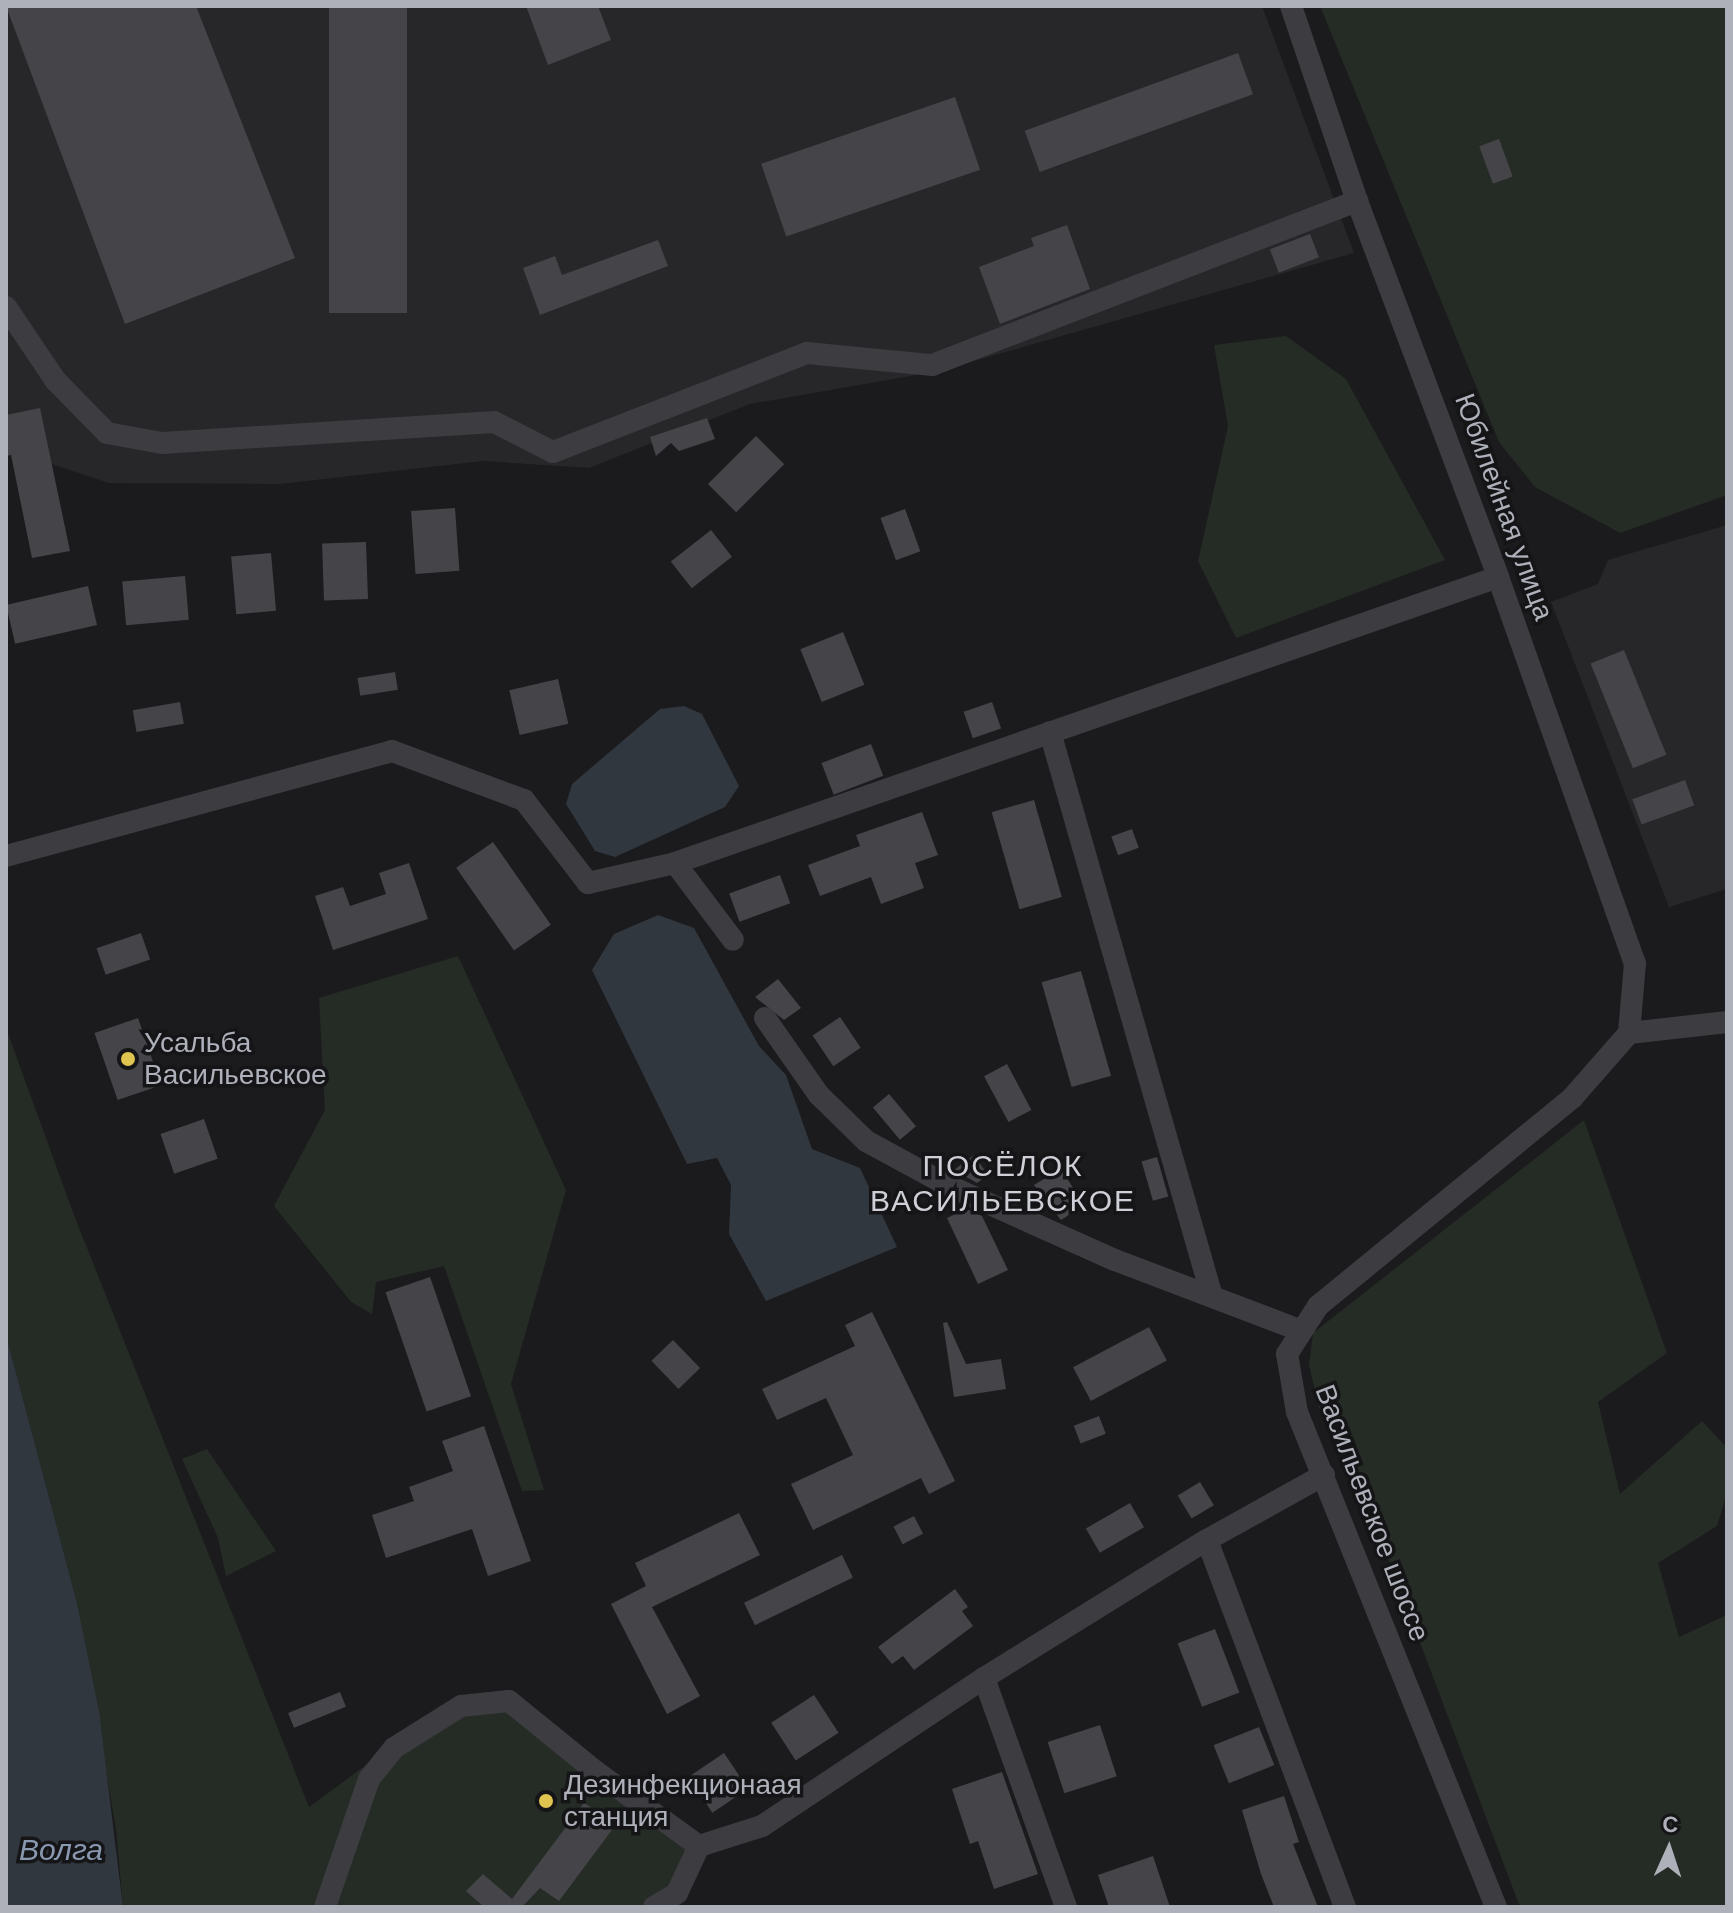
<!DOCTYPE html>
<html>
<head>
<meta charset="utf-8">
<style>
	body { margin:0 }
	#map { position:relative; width:1733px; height:1913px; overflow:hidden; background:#1b1a1c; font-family:Arial,sans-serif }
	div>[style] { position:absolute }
	.built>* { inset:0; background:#272629 }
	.green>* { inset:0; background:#252c26 }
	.water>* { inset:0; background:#31373f }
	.building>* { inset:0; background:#454549; transform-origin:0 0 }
	.minor>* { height:22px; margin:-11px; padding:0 11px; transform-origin:11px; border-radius:11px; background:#3c3c41 }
	.dots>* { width:22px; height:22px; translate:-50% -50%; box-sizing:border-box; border:4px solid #151517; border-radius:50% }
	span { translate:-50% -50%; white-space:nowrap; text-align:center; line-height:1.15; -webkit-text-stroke:7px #151517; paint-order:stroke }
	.street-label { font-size:28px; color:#aeb0ba }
	.poi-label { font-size:28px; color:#aeb0ba }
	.left { translate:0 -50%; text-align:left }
	.neighbourhood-label { font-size:30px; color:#cfd0d7; letter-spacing:2px }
	.water-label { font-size:30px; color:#8998b1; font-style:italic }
	.frame { position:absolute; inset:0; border:8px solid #aeb0ba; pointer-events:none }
	.north { position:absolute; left:1629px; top:1809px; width:80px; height:80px; -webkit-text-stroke:6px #151517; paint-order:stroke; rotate:3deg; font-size:22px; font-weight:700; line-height:32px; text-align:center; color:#aeb0ba }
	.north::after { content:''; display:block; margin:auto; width:28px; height:36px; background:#aeb0ba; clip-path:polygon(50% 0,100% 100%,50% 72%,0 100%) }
</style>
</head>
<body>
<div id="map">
	<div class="built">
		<i style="clip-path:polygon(6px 6px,1262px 6px,1354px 253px,939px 371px,750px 404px,589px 468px,483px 461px,280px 484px,109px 483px,6px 449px)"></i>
		<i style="clip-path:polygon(1727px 525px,1727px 889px,1669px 907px,1551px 602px,1598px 584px,1608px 560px)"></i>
	</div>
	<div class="green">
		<i style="clip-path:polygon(1320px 6px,1727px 6px,1727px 495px,1620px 533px,1535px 487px,1499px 442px)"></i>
		<i style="clip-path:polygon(1286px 336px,1346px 379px,1445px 560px,1236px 638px,1198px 561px,1228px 426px,1214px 345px)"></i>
		<i style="clip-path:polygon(458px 956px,566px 1190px,511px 1384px,544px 1490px,522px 1491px,444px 1266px,376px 1282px,372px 1314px,351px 1302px,274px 1206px,325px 1110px,319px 998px)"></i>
		<i style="clip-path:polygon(6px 1028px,74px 1215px,309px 1807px,452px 1702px,511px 1691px,699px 1846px,654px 1907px,123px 1907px,116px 1829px,76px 1599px,6px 1335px)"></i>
		<i style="clip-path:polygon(1584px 1120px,1667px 1353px,1598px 1402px,1620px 1494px,1702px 1421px,1727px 1448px,1727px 1493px,1717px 1526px,1658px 1563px,1679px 1637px,1727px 1615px,1727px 1907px,1520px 1907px,1354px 1468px,1320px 1412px,1309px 1365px,1313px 1333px)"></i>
		<i style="clip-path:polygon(207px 1449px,276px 1551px,226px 1576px,218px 1538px,182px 1459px)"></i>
	</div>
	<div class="water">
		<i style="clip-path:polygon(684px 706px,702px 714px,739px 786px,725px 807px,615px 857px,595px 851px,566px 804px,572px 784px,660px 709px)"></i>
		<i style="clip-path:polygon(658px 915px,694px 928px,759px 1046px,786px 1075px,812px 1149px,860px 1168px,897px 1247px,766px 1301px,729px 1234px,731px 1185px,717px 1158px,687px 1164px,592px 970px,614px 934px)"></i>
		<i style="clip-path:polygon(6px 1335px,76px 1599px,99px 1711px,123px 1907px,6px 1907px)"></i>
	</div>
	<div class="building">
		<i style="clip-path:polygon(6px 6px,196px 6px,295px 258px,125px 324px)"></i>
		<i style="left:329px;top:6px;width:78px;height:307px"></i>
		<i style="clip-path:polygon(526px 6px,598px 6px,611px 40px,548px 65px)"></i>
		<i style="left:1238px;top:53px;width:44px;height:227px;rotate:70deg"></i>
		<i style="left:955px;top:97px;width:77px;height:205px;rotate:71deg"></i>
		<i style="left:1499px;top:139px;width:40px;height:21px;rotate:70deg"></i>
		<i style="clip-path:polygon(1067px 225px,1090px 289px,1000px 324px,979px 267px,1034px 246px,1031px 238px)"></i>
		<i style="left:1310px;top:234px;width:25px;height:43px;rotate:69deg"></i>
		<i style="clip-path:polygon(658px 240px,668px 266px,540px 315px,523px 268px,555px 256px,562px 275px)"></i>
		<i style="clip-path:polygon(40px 408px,70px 551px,32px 558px,11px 455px,6px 456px,6px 415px)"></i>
		<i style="clip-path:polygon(707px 418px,715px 439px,679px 451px,671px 443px,656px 456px,650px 437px)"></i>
		<i style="left:756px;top:436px;width:40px;height:68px;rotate:45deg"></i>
		<i style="left:455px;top:508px;width:63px;height:44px;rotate:86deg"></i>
		<i style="left:905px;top:509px;width:45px;height:26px;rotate:70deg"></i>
		<i style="left:711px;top:530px;width:34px;height:51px;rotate:52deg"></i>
		<i style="left:366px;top:542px;width:57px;height:44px;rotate:88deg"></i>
		<i style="left:271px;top:553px;width:58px;height:40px;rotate:85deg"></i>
		<i style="left:185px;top:576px;width:44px;height:63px;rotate:85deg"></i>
		<i style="left:88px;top:586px;width:40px;height:84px;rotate:77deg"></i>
		<i style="left:843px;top:632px;width:57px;height:46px;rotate:68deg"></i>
		<i style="left:1624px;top:650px;width:113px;height:36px;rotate:68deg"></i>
		<i style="left:395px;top:672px;width:18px;height:38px;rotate:81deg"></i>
		<i style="left:558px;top:679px;width:46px;height:50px;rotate:77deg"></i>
		<i style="left:180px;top:702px;width:22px;height:48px;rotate:80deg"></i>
		<i style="left:992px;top:702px;width:28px;height:30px;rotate:71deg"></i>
		<i style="left:871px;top:744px;width:34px;height:53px;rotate:69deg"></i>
		<i style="left:1685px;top:780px;width:27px;height:56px;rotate:70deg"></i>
		<i style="left:1034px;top:800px;width:101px;height:44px;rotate:74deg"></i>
		<i style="clip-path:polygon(922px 812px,938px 855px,915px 863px,924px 888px,881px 904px,871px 877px,820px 896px,808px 865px,860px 846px,856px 835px)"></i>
		<i style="left:1132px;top:829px;width:20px;height:22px;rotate:70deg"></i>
		<i style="left:493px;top:842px;width:101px;height:45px;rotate:55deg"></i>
		<i style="clip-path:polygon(409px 863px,428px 919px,333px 950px,315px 896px,343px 887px,350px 906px,386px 894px,379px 873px)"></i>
		<i style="left:780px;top:875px;width:30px;height:54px;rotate:70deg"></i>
		<i style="left:141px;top:933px;width:28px;height:47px;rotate:71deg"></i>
		<i style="left:1081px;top:971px;width:109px;height:41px;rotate:74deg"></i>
		<i style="clip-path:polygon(778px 979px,801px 1008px,784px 1020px,755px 997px)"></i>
		<i style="left:840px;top:1017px;width:37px;height:33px;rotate:56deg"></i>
		<i style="left:138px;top:1018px;width:71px;height:46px;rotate:71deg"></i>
		<i style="left:1007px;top:1064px;width:52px;height:26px;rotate:62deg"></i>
		<i style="left:889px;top:1094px;width:42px;height:21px;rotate:50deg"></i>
		<i style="left:204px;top:1119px;width:42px;height:46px;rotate:71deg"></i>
		<i style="clip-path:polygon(974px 1155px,988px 1175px,977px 1183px,954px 1170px)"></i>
		<i style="left:1157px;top:1157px;width:41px;height:16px;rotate:74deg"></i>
		<i style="clip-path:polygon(1061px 1169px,1084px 1205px,1061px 1220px,1034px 1185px)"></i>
		<i style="clip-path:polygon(966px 1209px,982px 1216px,1008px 1270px,978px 1284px,947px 1218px)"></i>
		<i style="left:430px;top:1277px;width:126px;height:47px;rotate:71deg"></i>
		<i style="clip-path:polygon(872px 1312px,955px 1481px,929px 1494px,921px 1478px,813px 1530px,791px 1484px,853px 1455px,826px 1398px,777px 1420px,762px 1389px,855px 1346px,845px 1325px)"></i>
		<i style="clip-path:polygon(947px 1322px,966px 1364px,1001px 1359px,1006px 1389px,954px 1397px,943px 1323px)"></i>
		<i style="left:1149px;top:1327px;width:38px;height:86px;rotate:62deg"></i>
		<i style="left:673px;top:1340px;width:39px;height:30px;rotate:46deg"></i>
		<i style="left:1099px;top:1416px;width:19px;height:27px;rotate:69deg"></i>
		<i style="clip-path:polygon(484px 1426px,531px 1561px,488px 1576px,472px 1529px,386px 1558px,372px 1515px,414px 1501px,409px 1487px,453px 1471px,442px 1441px)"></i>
		<i style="left:1200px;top:1482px;width:27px;height:26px;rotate:59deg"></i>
		<i style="left:1130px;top:1503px;width:28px;height:51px;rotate:60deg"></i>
		<i style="clip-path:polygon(739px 1513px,760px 1555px,652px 1607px,700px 1696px,667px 1714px,611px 1604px,646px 1586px,635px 1563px)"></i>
		<i style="left:914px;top:1516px;width:20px;height:23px;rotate:63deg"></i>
		<i style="left:842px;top:1555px;width:25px;height:109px;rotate:64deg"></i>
		<i style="clip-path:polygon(955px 1589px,968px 1607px,962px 1611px,973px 1626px,914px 1670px,903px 1656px,892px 1664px,878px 1647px)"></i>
		<i style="left:1215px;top:1629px;width:68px;height:40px;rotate:69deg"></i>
		<i style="left:340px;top:1692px;width:16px;height:56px;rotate:68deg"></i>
		<i style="left:814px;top:1695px;width:45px;height:51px;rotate:57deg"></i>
		<i style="left:1100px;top:1725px;width:54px;height:55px;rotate:72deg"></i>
		<i style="left:1259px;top:1727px;width:41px;height:49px;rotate:68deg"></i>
		<i style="left:724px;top:1753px;width:43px;height:43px;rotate:56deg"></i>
		<i style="clip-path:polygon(1002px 1772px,1038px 1874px,994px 1889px,978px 1841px,970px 1844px,952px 1789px)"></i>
		<i style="clip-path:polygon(1284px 1796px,1299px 1842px,1293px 1844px,1318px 1907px,1274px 1907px,1261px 1874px,1242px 1810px)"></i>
		<i style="clip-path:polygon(584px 1803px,617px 1823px,559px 1901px,540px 1888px,522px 1907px,484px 1907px,466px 1891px,483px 1874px,512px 1899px)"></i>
		<i style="clip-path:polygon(1153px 1856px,1170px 1907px,1109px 1907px,1098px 1875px)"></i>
	</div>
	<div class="minor">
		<i style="left:1291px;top:6px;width:206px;rotate:71.3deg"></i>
		<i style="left:1357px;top:201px;width:402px;rotate:69.4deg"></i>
		<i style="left:1498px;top:577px;width:410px;rotate:70.5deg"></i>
		<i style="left:1635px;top:963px;width:70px;rotate:94.9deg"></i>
		<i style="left:6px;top:307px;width:89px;rotate:56deg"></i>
		<i style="left:56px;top:381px;width:73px;rotate:45.6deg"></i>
		<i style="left:107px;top:433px;width:56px;rotate:10.3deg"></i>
		<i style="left:162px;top:443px;width:333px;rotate:-3.6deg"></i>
		<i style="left:494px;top:422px;width:66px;rotate:27deg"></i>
		<i style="left:553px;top:452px;width:273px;rotate:-21.3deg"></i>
		<i style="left:807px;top:353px;width:126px;rotate:5.5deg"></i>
		<i style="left:932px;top:365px;width:456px;rotate:-21.1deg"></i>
		<i style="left:1050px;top:732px;width:584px;rotate:73.99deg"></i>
		<i style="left:6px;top:856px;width:400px;rotate:-15.2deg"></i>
		<i style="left:392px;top:751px;width:141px;rotate:20.4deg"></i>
		<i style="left:524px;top:800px;width:105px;rotate:52.4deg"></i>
		<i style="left:588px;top:883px;width:89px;rotate:-12.9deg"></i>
		<i style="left:675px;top:863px;width:871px;rotate:-19.16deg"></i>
		<i style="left:675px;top:863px;width:96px;rotate:53deg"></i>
		<i style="left:765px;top:1018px;width:94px;rotate:55deg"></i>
		<i style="left:819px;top:1095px;width:66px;rotate:44.4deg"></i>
		<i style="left:866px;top:1141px;width:92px;rotate:28.5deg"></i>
		<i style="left:947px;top:1185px;width:184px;rotate:24.1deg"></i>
		<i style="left:1115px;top:1260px;width:197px;rotate:20.8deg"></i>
		<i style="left:1629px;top:1033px;width:99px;rotate:-6.4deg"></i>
		<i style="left:1207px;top:1540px;width:392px;rotate:69.4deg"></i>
		<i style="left:984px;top:1678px;width:243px;rotate:70.3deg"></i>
		<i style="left:325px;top:1907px;width:135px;rotate:-71deg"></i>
		<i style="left:369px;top:1779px;width:40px;rotate:-51deg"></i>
		<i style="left:394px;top:1748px;width:79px;rotate:-32.1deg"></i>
		<i style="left:461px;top:1706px;width:48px;rotate:-5.9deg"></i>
		<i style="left:509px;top:1701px;width:111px;rotate:39.1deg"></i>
		<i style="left:595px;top:1771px;width:128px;rotate:35.8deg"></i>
		<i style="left:654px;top:1907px;width:27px;rotate:-31deg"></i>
		<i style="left:677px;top:1893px;width:52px;rotate:-64.9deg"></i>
		<i style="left:699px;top:1846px;width:66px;rotate:-17.6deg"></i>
		<i style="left:762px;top:1826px;width:267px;rotate:-33.7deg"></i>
		<i style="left:984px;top:1678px;width:262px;rotate:-31.8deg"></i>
		<i style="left:1207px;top:1540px;width:134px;rotate:-29.1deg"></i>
		<i style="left:1496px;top:1907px;width:534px;rotate:-111.9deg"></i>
		<i style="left:1297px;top:1412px;width:59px;rotate:-99.8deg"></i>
		<i style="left:1287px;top:1354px;width:57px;rotate:-57.1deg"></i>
		<i style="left:1318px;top:1306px;width:330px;rotate:-39.3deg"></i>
		<i style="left:1573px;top:1097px;width:85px;rotate:-48.8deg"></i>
	</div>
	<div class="dots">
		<i style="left:128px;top:1059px;background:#dfc44f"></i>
		<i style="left:546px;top:1801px;background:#dfc44f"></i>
	</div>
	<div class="street-label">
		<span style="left:1504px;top:507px;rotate:70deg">Юбилейная улица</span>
		<span style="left:1372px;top:1513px;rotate:69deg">Васильевское шоссе</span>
	</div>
	<div class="poi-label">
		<span class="left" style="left:144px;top:1059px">Усальба<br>Васильевское</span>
		<span class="left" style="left:564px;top:1801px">Дезинфекционаая<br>станция</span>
	</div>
	<div class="neighbourhood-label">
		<span style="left:1003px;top:1183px">ПОСЁЛОК<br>ВАСИЛЬЕВСКОЕ</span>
	</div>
	<div class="water-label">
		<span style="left:61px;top:1850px">Волга</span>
	</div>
	<div class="frame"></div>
	<div class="north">С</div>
</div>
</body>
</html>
